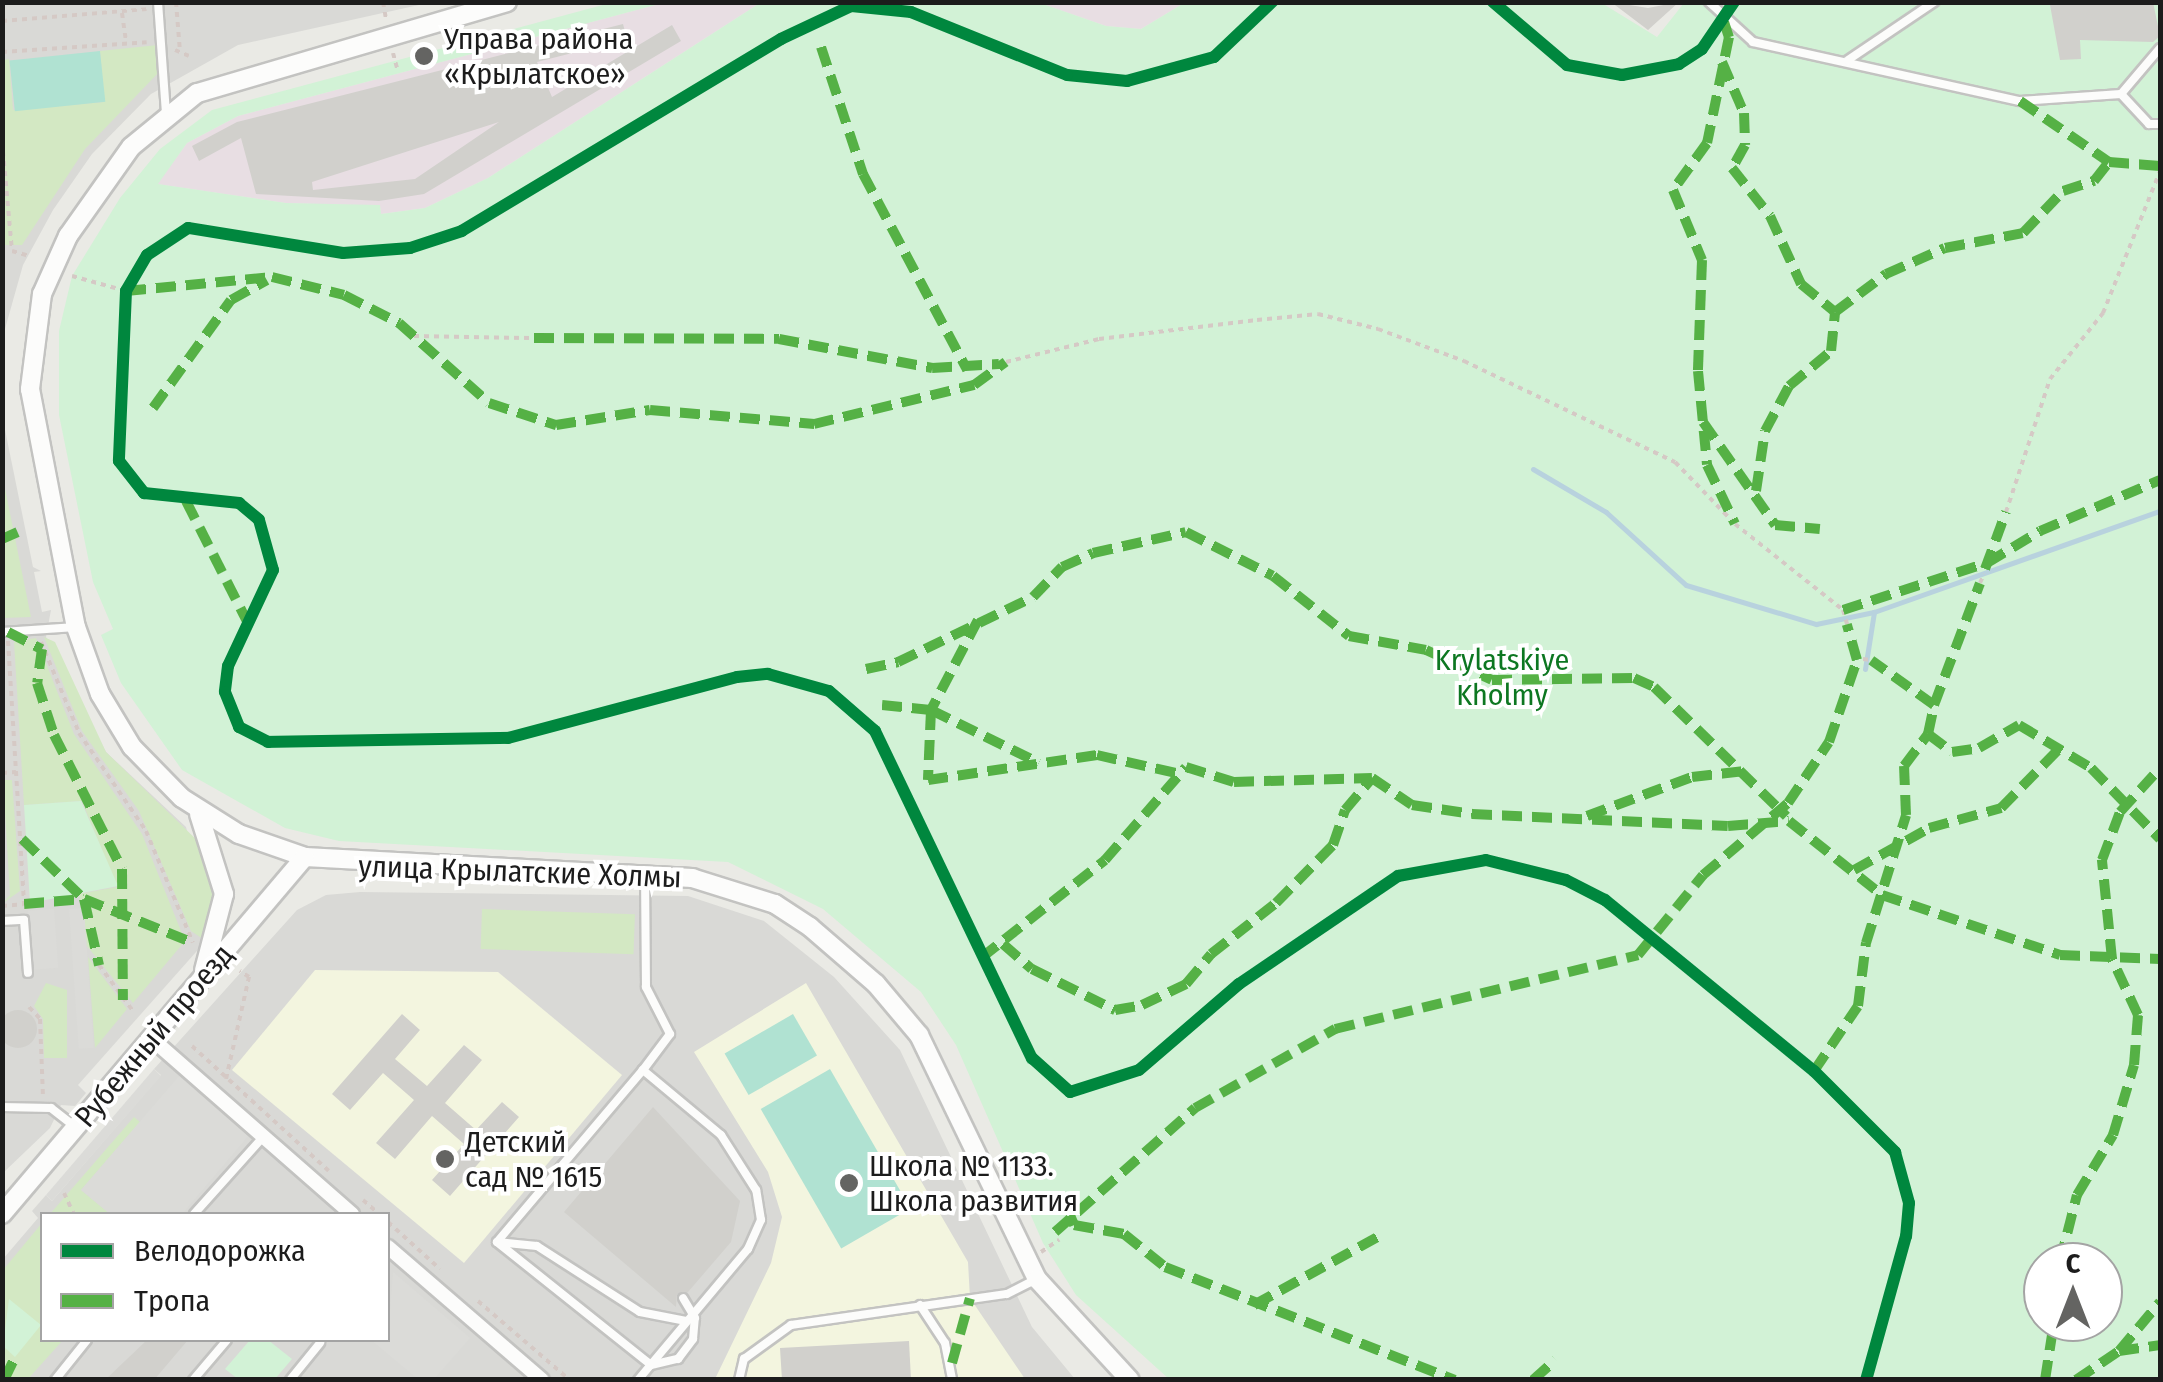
<!DOCTYPE html>
<html>
<head>
<meta charset="utf-8">
<style>
	body { margin:0 }
	#map { position:relative; width:2163px; height:1382px; overflow:hidden; background:#eaeae5; font-family:"Fira Sans Condensed",sans-serif }
	div>[style] { position:absolute }
	.residential>* { inset:0; background:#d9d9d6 }
	.industrial>* { inset:0; background:#e8dee3 }
	.education>* { inset:0; background:#f3f5df }
	.grass>* { inset:0; background:#d3e8c3; transform-origin:0 0 }
	.park>* { inset:0; background:#d2f2d6 }
	.pitch>* { inset:0; background:#b0e2d2; transform-origin:0 0 }
	.parking>* { inset:0; background:#dbdbd8; transform-origin:0 0 }
	.stream>* { height:5px; margin:-2.5px; padding:0 2.5px; transform-origin:2.5px; border-radius:2.5px; background:#b8d2de }
	.building>* { inset:0; background:#d1d0cc }
	.round { border-radius:50% }
	.path>* { height:4px; margin-top:-2px; transform-origin:0; background:repeating-linear-gradient(90deg,#d5c9c5 0 5px,transparent 0 10px) }
	.roads { filter:drop-shadow(2px 0 #c3c3c1) drop-shadow(-2px 0 #c3c3c1) drop-shadow(0 2px #c3c3c1) drop-shadow(0 -2px #c3c3c1) }
	.service>* { height:8px; margin:-4px; padding:0 4px; transform-origin:4px; border-radius:4px; background:#fcfcfb }
	.minor>* { height:14px; margin:-7px; padding:0 7px; transform-origin:7px; border-radius:7px; background:#fcfcfb }
	.tertiary>* { height:18px; margin:-9px; padding:0 9px; transform-origin:9px; border-radius:9px; background:#fcfcfb }
	.quiet>* { height:10px; margin-top:-5px; transform-origin:0; background:repeating-linear-gradient(90deg,#55b145 0 20px,transparent 0 30px) }
	.cycleway>* { height:12px; margin:-6px; padding:0 6px; transform-origin:6px; border-radius:6px; background:#00873e }
	.dots>* { width:28px; height:28px; translate:-50% -50%; box-sizing:border-box; border:5px solid #fff; border-radius:50% }
	span { translate:-50% -50%; white-space:nowrap; text-align:center; line-height:1.15; -webkit-text-stroke:8px #fff; paint-order:stroke }
	.poi-label { font-size:30px; color:#1c1c1c }
	.left { translate:0 -50%; text-align:left }
	.park-label { font-size:30px; color:#0d7721 }
	.street-label { font-size:30px; color:#1c1c1c }
	.frame { position:absolute; inset:0; border:5px solid #1c1c1c; pointer-events:none }
	.legend { position:absolute; left:40px; top:1212px; width:350px; height:130px; box-sizing:border-box; background:#fff; border:2px solid #a4a4a4; margin:0; padding:12px 18px; list-style:none; font-size:30px; color:#1c1c1c }
	.legend li { display:flex; align-items:center; gap:20px; height:50px }
	.legend b { width:50px; border:2px solid #a4a4a4 }
	.north { position:absolute; left:2023px; top:1242px; width:100px; height:100px; box-sizing:border-box; background:#fff; border:2px solid #a4a4a4; border-radius:50%; rotate:0deg; font-size:28px; font-weight:700; line-height:40px; text-align:center; color:#1c1c1c }
	.north::after { content:''; display:block; margin:auto; width:35px; height:45px; background:#646462; clip-path:polygon(50% 0,100% 100%,50% 72%,0 100%) }
</style>
</head>
<body>
<div id="map">
	<div class="residential">
		<i style="clip-path:polygon(3px 3px,428px 3px,238px 45px,151px 94px,92px 154px,53px 210px,23px 265px,3px 336px)"></i>
		<i style="clip-path:polygon(2px 415px,33px 567px,41px 571px,34px 572px,42px 612px,51px 610px,46px 637px,106px 752px,186px 827px,212px 934px,78px 1085px,86px 1093px,75px 1106px,61px 1105px,50px 1128px,4px 1172px,3px 1183px)"></i>
		<i style="clip-path:polygon(evenodd,360px 892px,688px 896px,764px 921px,834px 977px,900px 1050px,1032px 1327px,1075px 1379px,3px 1380px,3px 1259px,38px 1218px,32px 1211px,46px 1195px,52px 1201px,161px 1075px,154px 1069px,297px 910px,326px 895px,360px 892px,42px 1214px,388px 1214px,388px 1340px,42px 1340px,42px 1214px)"></i>
	</div>
	<div class="industrial">
		<i style="clip-path:polygon(663px 3px,760px 3px,488px 178px,425px 208px,381px 214px,380px 206px,286px 203px,157px 184px,187px 143px,238px 116px)"></i>
		<i style="clip-path:polygon(1040px 3px,1184px 3px,1141px 29px,1106px 26px)"></i>
	</div>
	<div class="education">
		<i style="clip-path:polygon(315px 970px,498px 972px,622px 1075px,464px 1263px,232px 1070px)"></i>
		<i style="clip-path:polygon(806px 983px,968px 1262px,970px 1298px,1025px 1379px,715px 1379px,771px 1263px,782px 1217px,768px 1172px,694px 1052px)"></i>
	</div>
	<div class="grass">
		<i style="clip-path:polygon(158px 45px,161px 70px,85px 149px,22px 245px,3px 245px,3px 60px,9px 59px,13px 110px,104px 102px,100px 51px)"></i>
		<i style="clip-path:polygon(2px 479px,3px 479px,31px 617px,3px 618px)"></i>
		<i style="clip-path:polygon(44px 637px,55px 642px,106px 752px,202px 845px,219px 885px,206px 941px,191px 931px,139px 811px,82px 731px)"></i>
		<i style="clip-path:polygon(36px 638px,74px 734px,142px 834px,185px 941px,133px 1003px,87px 946px,79px 894px,117px 887px,82px 801px,24px 805px,14px 642px)"></i>
		<i style="clip-path:polygon(3px 780px,12px 780px,20px 891px,3px 903px,10px 895px)"></i>
		<i style="left:482px;top:909px;width:153px;height:40px;rotate:2deg"></i>
		<i style="clip-path:polygon(88px 957px,127px 1009px,95px 1048px)"></i>
		<i style="clip-path:polygon(46px 983px,67px 990px,67px 1058px,44px 1058px,43px 1019px,34px 1006px)"></i>
		<i style="clip-path:polygon(134px 1117px,140px 1122px,81px 1190px,110px 1214px,50px 1214px)"></i>
		<i style="clip-path:polygon(42px 1223px,42px 1340px,63px 1340px,28px 1379px,3px 1380px,3px 1270px)"></i>
	</div>
	<div class="park">
		<i style="clip-path:polygon(evenodd,1600px 2px,1657px 37px,1684px 3px,2160px 3px,2160px 1379px,1169px 1379px,1076px 1295px,1043px 1243px,956px 1045px,921px 992px,823px 909px,728px 862px,339px 841px,285px 828px,182px 770px,121px 683px,101px 635px,113px 629px,93px 582px,59px 415px,59px 331px,72px 276px,120px 198px,160px 149px,212px 110px,610px 3px,663px 3px,238px 116px,187px 143px,158px 184px,286px 203px,380px 205px,381px 214px,425px 208px,488px 178px,760px 3px,1040px 3px,1106px 26px,1141px 29px,1184px 3px,1600px 2px,2043px 1262px,2103px 1262px,2103px 1322px,2043px 1322px,2043px 1262px)"></i>
		<i style="clip-path:polygon(81px 801px,118px 886px,30px 903px,24px 805px)"></i>
		<i style="clip-path:polygon(9px 1299px,41px 1325px,15px 1357px,3px 1346px)"></i>
		<i style="clip-path:polygon(250px 1340px,268px 1340px,292px 1359px,275px 1379px,238px 1379px,225px 1369px)"></i>
	</div>
	<div class="pitch">
		<i style="left:100px;top:51px;width:51px;height:91px;rotate:84deg"></i>
		<i style="left:793px;top:1014px;width:48px;height:79px;rotate:60deg"></i>
		<i style="left:830px;top:1069px;width:161px;height:80px;rotate:60deg"></i>
	</div>
	<div class="parking">
		<i style="left:84px;top:908px;width:140px;height:15px;rotate:86deg"></i>
		<i style="left:54px;top:909px;width:59px;height:26px;rotate:86deg"></i>
		<i style="clip-path:polygon(154px 1069px,161px 1076px,52px 1201px,46px 1195px)"></i>
		<i style="clip-path:polygon(180px 1075px,249px 1135px,182px 1214px,110px 1214px,81px 1190px)"></i>
		<i style="clip-path:polygon(393px 1272px,470px 1338px,434px 1379px,418px 1379px,371px 1340px,388px 1340px)"></i>
	</div>
	<div class="stream">
		<i style="left:1533px;top:469px;width:85px;rotate:30.5deg"></i>
		<i style="left:1606px;top:512px;width:108px;rotate:42.4deg"></i>
		<i style="left:1686px;top:585px;width:136px;rotate:16.7deg"></i>
		<i style="left:1816px;top:624px;width:59px;rotate:-11.7deg"></i>
		<i style="left:1865px;top:669px;width:58px;rotate:-81deg"></i>
		<i style="left:1874px;top:612px;width:303px;rotate:-19.5deg"></i>
	</div>
	<div class="building">
		<i style="clip-path:polygon(1611px 2px,1648px 8px,1679px 2px,1648px 30px)"></i>
		<i style="clip-path:polygon(2153px 2px,2160px 36px,2153px 42px,2080px 40px,2081px 59px,2060px 60px,2050px 5px)"></i>
		<i style="clip-path:polygon(evenodd,623px 24px,627px 39px,537px 62px,552px 97px,672px 25px,681px 41px,424px 194px,379px 201px,256px 194px,241px 138px,199px 161px,192px 146px,237px 122px,623px 24px,499px 122px,415px 179px,313px 190px,312px 182px,499px 122px)"></i>
		<i class="round" style="left:-1px;top:1010px;width:38px;height:38px"></i>
		<i style="clip-path:polygon(402px 1014px,420px 1030px,395px 1059px,427px 1086px,464px 1045px,482px 1060px,445px 1103px,476px 1130px,502px 1102px,519px 1117px,450px 1196px,432px 1180px,464px 1144px,432px 1116px,395px 1159px,376px 1143px,414px 1100px,383px 1073px,350px 1110px,332px 1094px)"></i>
		<i style="clip-path:polygon(653px 1107px,740px 1201px,731px 1242px,688px 1292px,677px 1294px,676px 1307px,564px 1212px)"></i>
		<i style="clip-path:polygon(147px 1340px,188px 1340px,154px 1380px,105px 1380px)"></i>
		<i style="clip-path:polygon(909px 1341px,911px 1380px,782px 1380px,780px 1348px)"></i>
	</div>
	<div class="path">
		<i style="left:176px;top:2px;width:50px;rotate:85.4deg"></i>
		<i style="left:383px;top:2px;width:17px;rotate:80deg"></i>
		<i style="left:122px;top:13px;width:29px;rotate:82deg"></i>
		<i style="left:2px;top:21px;width:145px;rotate:-4.7deg"></i>
		<i style="left:175px;top:50px;width:15px;rotate:23deg"></i>
		<i style="left:2px;top:52px;width:145px;rotate:-3.9deg"></i>
		<i style="left:393px;top:53px;width:16px;rotate:75deg"></i>
		<i style="left:2px;top:141px;width:110px;rotate:84.8deg"></i>
		<i style="left:12px;top:251px;width:19px;rotate:16deg"></i>
		<i style="left:72px;top:276px;width:56px;rotate:15.5deg"></i>
		<i style="left:414px;top:336px;width:120px;rotate:1deg"></i>
		<i style="left:1006px;top:362px;width:96px;rotate:-13.9deg"></i>
		<i style="left:1099px;top:339px;width:159px;rotate:-6.9deg"></i>
		<i style="left:1257px;top:320px;width:61px;rotate:-5.6deg"></i>
		<i style="left:1318px;top:314px;width:62px;rotate:14deg"></i>
		<i style="left:1378px;top:329px;width:92px;rotate:20.4deg"></i>
		<i style="left:1464px;top:361px;width:234px;rotate:25.6deg"></i>
		<i style="left:1675px;top:462px;width:86px;rotate:45.9deg"></i>
		<i style="left:1735px;top:524px;width:138px;rotate:38.5deg"></i>
		<i style="left:1843px;top:610px;width:15px;rotate:74deg"></i>
		<i style="left:2006px;top:512px;width:140px;rotate:-71.7deg"></i>
		<i style="left:2050px;top:379px;width:85px;rotate:-51.2deg"></i>
		<i style="left:2103px;top:313px;width:153px;rotate:-68.1deg"></i>
		<i style="left:1980px;top:583px;width:10px;rotate:-66deg"></i>
		<i style="left:8px;top:641px;width:265px;rotate:86.5deg"></i>
		<i style="left:41px;top:642px;width:99px;rotate:67.3deg"></i>
		<i style="left:79px;top:733px;width:119px;rotate:55.6deg"></i>
		<i style="left:146px;top:831px;width:121px;rotate:67.2deg"></i>
		<i style="left:1863px;top:659px;width:8px;rotate:7deg"></i>
		<i style="left:2px;top:773px;width:14px;rotate:-4deg"></i>
		<i style="left:2px;top:906px;width:21px;rotate:-5deg"></i>
		<i style="left:99px;top:965px;width:57px;rotate:53.5deg"></i>
		<i style="left:29px;top:1007px;width:16px;rotate:47deg"></i>
		<i style="left:40px;top:1019px;width:77px;rotate:87.8deg"></i>
		<i style="left:192px;top:1046px;width:185px;rotate:42.4deg"></i>
		<i style="left:226px;top:1079px;width:105px;rotate:-77.3deg"></i>
		<i style="left:249px;top:977px;width:11px;rotate:-146deg"></i>
		<i style="left:64px;top:1193px;width:23px;rotate:65deg"></i>
		<i style="left:363px;top:1200px;width:21px;rotate:41deg"></i>
		<i style="left:388px;top:1222px;width:70px;rotate:42.1deg"></i>
		<i style="left:1041px;top:1252px;width:22px;rotate:-34deg"></i>
		<i style="left:478px;top:1301px;width:121px;rotate:40.7deg"></i>
	</div>
	<div class="roads">
		<div class="service">
			<i style="left:158px;top:2px;width:111px;rotate:85.9deg"></i>
			<i style="left:1709px;top:2px;width:59px;rotate:42.3deg"></i>
			<i style="left:1753px;top:42px;width:273px;rotate:12.5deg"></i>
			<i style="left:2020px;top:101px;width:101px;rotate:-4deg"></i>
			<i style="left:2121px;top:94px;width:60px;rotate:-49.7deg"></i>
			<i style="left:1848px;top:60px;width:104px;rotate:-34deg"></i>
			<i style="left:2121px;top:94px;width:41px;rotate:47deg"></i>
			<i style="left:2149px;top:124px;width:11px"></i>
			<i style="left:2px;top:632px;width:74px;rotate:-3.9deg"></i>
			<i style="left:2px;top:921px;width:22px;rotate:-3deg"></i>
			<i style="left:24px;top:920px;width:53px;rotate:85.7deg"></i>
			<i style="left:2px;top:1107px;width:49px;rotate:1.2deg"></i>
			<i style="left:51px;top:1108px;width:28px;rotate:38deg"></i>
			<i style="left:194px;top:1214px;width:106px;rotate:-48.1deg"></i>
			<i style="left:497px;top:1242px;width:197px;rotate:38.6deg"></i>
			<i style="left:651px;top:1365px;width:28px;rotate:-13deg"></i>
			<i style="left:678px;top:1359px;width:25px;rotate:-53deg"></i>
			<i style="left:693px;top:1339px;width:21px;rotate:-85deg"></i>
			<i style="left:695px;top:1318px;width:23px;rotate:-121deg"></i>
			<i style="left:497px;top:1242px;width:226px;rotate:-49.7deg"></i>
			<i style="left:497px;top:1242px;width:40px;rotate:5.7deg"></i>
			<i style="left:537px;top:1246px;width:122px;rotate:32.7deg"></i>
			<i style="left:640px;top:1312px;width:47px;rotate:11.1deg"></i>
			<i style="left:920px;top:1305px;width:45px;rotate:56.7deg"></i>
			<i style="left:945px;top:1343px;width:38px;rotate:79deg"></i>
			<i style="left:55px;top:1380px;width:51px;rotate:-51.3deg"></i>
			<i style="left:193px;top:1380px;width:52px;rotate:-49.6deg"></i>
			<i style="left:290px;top:1380px;width:48px;rotate:-51deg"></i>
			<i style="left:638px;top:1380px;width:171px;rotate:-50deg"></i>
			<i style="left:748px;top:1249px;width:32px;rotate:-66deg"></i>
			<i style="left:761px;top:1220px;width:30px;rotate:-99deg"></i>
			<i style="left:756px;top:1190px;width:65px;rotate:-122.5deg"></i>
			<i style="left:721px;top:1135px;width:102px;rotate:-140.2deg"></i>
			<i style="left:643px;top:1070px;width:45px;rotate:-53.1deg"></i>
			<i style="left:670px;top:1034px;width:53px;rotate:-117.1deg"></i>
			<i style="left:646px;top:987px;width:112px;rotate:-90.5deg"></i>
			<i style="left:739px;top:1380px;width:22px;rotate:-77deg"></i>
			<i style="left:744px;top:1359px;width:58px;rotate:-35.9deg"></i>
			<i style="left:791px;top:1325px;width:218px;rotate:-8.2deg"></i>
			<i style="left:1007px;top:1294px;width:34px;rotate:-27deg"></i>
		</div>
		<div class="minor">
			<i style="left:152px;top:1039px;width:266px;rotate:41.2deg"></i>
			<i style="left:388px;top:1247px;width:203px;rotate:40.8deg"></i>
		</div>
		<div class="tertiary">
			<i style="left:507px;top:2px;width:323px;rotate:163.6deg"></i>
			<i style="left:197px;top:93px;width:85px;rotate:140.7deg"></i>
			<i style="left:131px;top:147px;width:109px;rotate:125.3deg"></i>
			<i style="left:68px;top:236px;width:64px;rotate:114.1deg"></i>
			<i style="left:42px;top:294px;width:96px;rotate:97.2deg"></i>
			<i style="left:30px;top:389px;width:242px;rotate:79.1deg"></i>
			<i style="left:76px;top:627px;width:71px;rotate:70.3deg"></i>
			<i style="left:100px;top:694px;width:62px;rotate:58.9deg"></i>
			<i style="left:132px;top:747px;width:71px;rotate:45.6deg"></i>
			<i style="left:182px;top:798px;width:67px;rotate:32.3deg"></i>
			<i style="left:239px;top:834px;width:70px;rotate:19.2deg"></i>
			<i style="left:305px;top:857px;width:388px;rotate:3.1deg"></i>
			<i style="left:692px;top:878px;width:87px;rotate:17.4deg"></i>
			<i style="left:775px;top:904px;width:42px;rotate:33.3deg"></i>
			<i style="left:810px;top:927px;width:87px;rotate:40.8deg"></i>
			<i style="left:876px;top:984px;width:67px;rotate:49.9deg"></i>
			<i style="left:919px;top:1035px;width:271px;rotate:64.2deg"></i>
			<i style="left:1037px;top:1279px;width:137px;rotate:47.4deg"></i>
			<i style="left:199px;top:814px;width:84px;rotate:72.6deg"></i>
			<i style="left:224px;top:894px;width:79px;rotate:104.7deg"></i>
			<i style="left:2px;top:1214px;width:468px;rotate:-49.7deg"></i>
		</div>
	</div>
	<div class="quiet">
		<i style="left:1724px;top:22px;width:16px;rotate:72deg"></i>
		<i style="left:1729px;top:37px;width:108px;rotate:101.7deg"></i>
		<i style="left:1707px;top:143px;width:58px;rotate:125.9deg"></i>
		<i style="left:1673px;top:190px;width:76px;rotate:67.5deg"></i>
		<i style="left:1702px;top:260px;width:111px;rotate:92.1deg"></i>
		<i style="left:1698px;top:371px;width:94px;rotate:84.5deg"></i>
		<i style="left:1707px;top:465px;width:65px;rotate:64.6deg"></i>
		<i style="left:821px;top:47px;width:134px;rotate:71.7deg"></i>
		<i style="left:863px;top:174px;width:222px;rotate:62deg"></i>
		<i style="left:1722px;top:62px;width:56px;rotate:66.7deg"></i>
		<i style="left:1744px;top:113px;width:32px;rotate:88deg"></i>
		<i style="left:1745px;top:145px;width:26px;rotate:119deg"></i>
		<i style="left:1732px;top:168px;width:61px;rotate:51.6deg"></i>
		<i style="left:1770px;top:216px;width:75px;rotate:65.5deg"></i>
		<i style="left:1801px;top:284px;width:44px;rotate:39.5deg"></i>
		<i style="left:1835px;top:312px;width:64px;rotate:-36.7deg"></i>
		<i style="left:1886px;top:274px;width:64px;rotate:-23.8deg"></i>
		<i style="left:1945px;top:248px;width:79px;rotate:-10.9deg"></i>
		<i style="left:2023px;top:233px;width:58px;rotate:-46.4deg"></i>
		<i style="left:2063px;top:191px;width:33px;rotate:-18deg"></i>
		<i style="left:2094px;top:181px;width:24px;rotate:-52deg"></i>
		<i style="left:2020px;top:101px;width:108px;rotate:34.4deg"></i>
		<i style="left:2109px;top:162px;width:51px;rotate:4.5deg"></i>
		<i style="left:126px;top:291px;width:147px;rotate:-5.5deg"></i>
		<i style="left:272px;top:277px;width:74px;rotate:14deg"></i>
		<i style="left:344px;top:295px;width:62px;rotate:27deg"></i>
		<i style="left:399px;top:323px;width:120px;rotate:41.6deg"></i>
		<i style="left:489px;top:403px;width:71px;rotate:18.2deg"></i>
		<i style="left:556px;top:425px;width:95px;rotate:-9.1deg"></i>
		<i style="left:650px;top:410px;width:165px;rotate:4.9deg"></i>
		<i style="left:814px;top:424px;width:165px;rotate:-13.7deg"></i>
		<i style="left:974px;top:385px;width:39px;rotate:-36deg"></i>
		<i style="left:534px;top:338px;width:245px;rotate:0.2deg"></i>
		<i style="left:779px;top:339px;width:156px;rotate:10.7deg"></i>
		<i style="left:932px;top:368px;width:67px;rotate:-3.4deg"></i>
		<i style="left:153px;top:408px;width:133px;rotate:-54.2deg"></i>
		<i style="left:231px;top:300px;width:41px;rotate:-29.1deg"></i>
		<i style="left:1703px;top:422px;width:126px;rotate:55deg"></i>
		<i style="left:1775px;top:525px;width:45px;rotate:5.1deg"></i>
		<i style="left:1756px;top:491px;width:61px;rotate:-81.5deg"></i>
		<i style="left:1765px;top:431px;width:51px;rotate:-61.9deg"></i>
		<i style="left:1789px;top:386px;width:55px;rotate:-39.8deg"></i>
		<i style="left:1831px;top:351px;width:39px;rotate:-84deg"></i>
		<i style="left:186px;top:501px;width:139px;rotate:63.1deg"></i>
		<i style="left:2px;top:539px;width:17px;rotate:-24deg"></i>
		<i style="left:1985px;top:569px;width:61px;rotate:-69.8deg"></i>
		<i style="left:1843px;top:610px;width:151px;rotate:-18.1deg"></i>
		<i style="left:1987px;top:563px;width:62px;rotate:-31.1deg"></i>
		<i style="left:2040px;top:531px;width:130px;rotate:-23deg"></i>
		<i style="left:978px;top:620px;width:102px;rotate:117.6deg"></i>
		<i style="left:931px;top:710px;width:70px;rotate:92.5deg"></i>
		<i style="left:928px;top:780px;width:171px;rotate:-8.4deg"></i>
		<i style="left:1097px;top:755px;width:85px;rotate:12.9deg"></i>
		<i style="left:8px;top:632px;width:38px;rotate:27deg"></i>
		<i style="left:42px;top:649px;width:34px;rotate:98deg"></i>
		<i style="left:37px;top:683px;width:55px;rotate:71.9deg"></i>
		<i style="left:54px;top:735px;width:150px;rotate:63.1deg"></i>
		<i style="left:122px;top:869px;width:131px;rotate:89.6deg"></i>
		<i style="left:866px;top:669px;width:33px;rotate:-12deg"></i>
		<i style="left:898px;top:662px;width:150px;rotate:-25.7deg"></i>
		<i style="left:1033px;top:597px;width:42px;rotate:-46deg"></i>
		<i style="left:1062px;top:567px;width:34px;rotate:-24deg"></i>
		<i style="left:1093px;top:553px;width:95px;rotate:-12.7deg"></i>
		<i style="left:1186px;top:532px;width:97px;rotate:26.8deg"></i>
		<i style="left:1273px;top:576px;width:97px;rotate:38.3deg"></i>
		<i style="left:1349px;top:636px;width:78px;rotate:10.3deg"></i>
		<i style="left:1426px;top:650px;width:72px;rotate:24.4deg"></i>
		<i style="left:1492px;top:680px;width:142px;rotate:-0.8deg"></i>
		<i style="left:1634px;top:678px;width:22px;rotate:24deg"></i>
		<i style="left:1654px;top:687px;width:185px;rotate:44.3deg"></i>
		<i style="left:882px;top:705px;width:49px;rotate:5.8deg"></i>
		<i style="left:931px;top:710px;width:120px;rotate:26.1deg"></i>
		<i style="left:1934px;top:705px;width:130px;rotate:-69.3deg"></i>
		<i style="left:1928px;top:734px;width:30px;rotate:37deg"></i>
		<i style="left:1952px;top:752px;width:27px;rotate:-8deg"></i>
		<i style="left:1979px;top:748px;width:46px;rotate:-29.9deg"></i>
		<i style="left:2019px;top:725px;width:84px;rotate:30.8deg"></i>
		<i style="left:2091px;top:768px;width:99px;rotate:45.8deg"></i>
		<i style="left:1587px;top:816px;width:112px;rotate:-20.4deg"></i>
		<i style="left:1692px;top:777px;width:53px;rotate:-6.5deg"></i>
		<i style="left:22px;top:839px;width:86px;rotate:44.1deg"></i>
		<i style="left:84px;top:899px;width:115px;rotate:21.9deg"></i>
		<i style="left:1854px;top:870px;width:86px;rotate:-29.2deg"></i>
		<i style="left:1929px;top:828px;width:75px;rotate:-15.5deg"></i>
		<i style="left:2001px;top:808px;width:83px;rotate:-45.5deg"></i>
		<i style="left:24px;top:904px;width:60px;rotate:-4.8deg"></i>
		<i style="left:84px;top:899px;width:68px;rotate:77.2deg"></i>
		<i style="left:1003px;top:944px;width:38px;rotate:41deg"></i>
		<i style="left:1032px;top:969px;width:93px;rotate:26.3deg"></i>
		<i style="left:1115px;top:1010px;width:27px;rotate:-10deg"></i>
		<i style="left:1142px;top:1005px;width:49px;rotate:-25.5deg"></i>
		<i style="left:1186px;top:984px;width:39px;rotate:-50deg"></i>
		<i style="left:1211px;top:954px;width:83px;rotate:-38.1deg"></i>
		<i style="left:1276px;top:903px;width:81px;rotate:-45.5deg"></i>
		<i style="left:1333px;top:845px;width:37px;rotate:-71deg"></i>
		<i style="left:1345px;top:810px;width:42px;rotate:-49.8deg"></i>
		<i style="left:981px;top:958px;width:158px;rotate:-38.3deg"></i>
		<i style="left:1105px;top:860px;width:123px;rotate:-48.9deg"></i>
		<i style="left:1186px;top:767px;width:50px;rotate:17.4deg"></i>
		<i style="left:1234px;top:782px;width:138px;rotate:-1.7deg"></i>
		<i style="left:1372px;top:778px;width:48px;rotate:34deg"></i>
		<i style="left:1412px;top:805px;width:61px;rotate:8.5deg"></i>
		<i style="left:1472px;top:814px;width:256px;rotate:2.7deg"></i>
		<i style="left:1728px;top:826px;width:61px;rotate:-4.7deg"></i>
		<i style="left:1789px;top:821px;width:119px;rotate:38.5deg"></i>
		<i style="left:1882px;top:895px;width:188px;rotate:18.6deg"></i>
		<i style="left:2060px;top:955px;width:100px;rotate:2.3deg"></i>
		<i style="left:1814px;top:1071px;width:78px;rotate:-55.9deg"></i>
		<i style="left:1858px;top:1006px;width:64px;rotate:-82.8deg"></i>
		<i style="left:1866px;top:943px;width:134px;rotate:-72.6deg"></i>
		<i style="left:1906px;top:815px;width:49px;rotate:-92.3deg"></i>
		<i style="left:1904px;top:766px;width:40px;rotate:-53deg"></i>
		<i style="left:1928px;top:734px;width:30px;rotate:-78deg"></i>
		<i style="left:1934px;top:705px;width:77px;rotate:-144.5deg"></i>
		<i style="left:1070px;top:1215px;width:11px;rotate:68deg"></i>
		<i style="left:1074px;top:1225px;width:51px;rotate:10.2deg"></i>
		<i style="left:1124px;top:1234px;width:53px;rotate:38.8deg"></i>
		<i style="left:1165px;top:1267px;width:311px;rotate:21.3deg"></i>
		<i style="left:1055px;top:1232px;width:187px;rotate:-41.5deg"></i>
		<i style="left:1195px;top:1108px;width:161px;rotate:-29.4deg"></i>
		<i style="left:1335px;top:1029px;width:312px;rotate:-13.7deg"></i>
		<i style="left:1638px;top:955px;width:103px;rotate:-50.9deg"></i>
		<i style="left:1703px;top:875px;width:111px;rotate:-40.3deg"></i>
		<i style="left:1788px;top:803px;width:73px;rotate:-56.1deg"></i>
		<i style="left:1829px;top:742px;width:87px;rotate:-71.1deg"></i>
		<i style="left:1857px;top:660px;width:37px;rotate:-106deg"></i>
		<i style="left:2060px;top:1262px;width:69px;rotate:-75.8deg"></i>
		<i style="left:2077px;top:1195px;width:70px;rotate:-59deg"></i>
		<i style="left:2113px;top:1135px;width:73px;rotate:-73.3deg"></i>
		<i style="left:2134px;top:1065px;width:50px;rotate:-85.4deg"></i>
		<i style="left:2138px;top:1015px;width:62px;rotate:-114.9deg"></i>
		<i style="left:2112px;top:959px;width:100px;rotate:-95.8deg"></i>
		<i style="left:2102px;top:860px;width:51px;rotate:-69.4deg"></i>
		<i style="left:2120px;top:812px;width:59px;rotate:-47.7deg"></i>
		<i style="left:1254px;top:1305px;width:149px;rotate:-28.8deg"></i>
		<i style="left:2119px;top:1351px;width:64px;rotate:-50.1deg"></i>
		<i style="left:952px;top:1363px;width:67px;rotate:-74.5deg"></i>
		<i style="left:4px;top:1380px;width:25px;rotate:-64deg"></i>
		<i style="left:1533px;top:1380px;width:30px;rotate:-42deg"></i>
		<i style="left:2045px;top:1380px;width:59px;rotate:-81.2deg"></i>
		<i style="left:2076px;top:1380px;width:52px;rotate:-34deg"></i>
		<i style="left:2119px;top:1351px;width:41px;rotate:-8.3deg"></i>
	</div>
	<div class="cycleway">
		<i style="left:1272px;top:2px;width:80px;rotate:136.5deg"></i>
		<i style="left:1214px;top:57px;width:90px;rotate:164.6deg"></i>
		<i style="left:1127px;top:81px;width:60px;rotate:-174.3deg"></i>
		<i style="left:1067px;top:75px;width:168px;rotate:-158deg"></i>
		<i style="left:911px;top:12px;width:60px;rotate:-174.3deg"></i>
		<i style="left:851px;top:6px;width:77px;rotate:154.8deg"></i>
		<i style="left:781px;top:39px;width:372px;rotate:149deg"></i>
		<i style="left:462px;top:231px;width:55px;rotate:161.9deg"></i>
		<i style="left:410px;top:248px;width:67px;rotate:175.7deg"></i>
		<i style="left:343px;top:253px;width:157px;rotate:-170.8deg"></i>
		<i style="left:188px;top:228px;width:49px;rotate:146.6deg"></i>
		<i style="left:147px;top:255px;width:42px;rotate:120.3deg"></i>
		<i style="left:126px;top:291px;width:170px;rotate:92.4deg"></i>
		<i style="left:119px;top:461px;width:41px;rotate:52deg"></i>
		<i style="left:144px;top:493px;width:96px;rotate:6deg"></i>
		<i style="left:239px;top:503px;width:26px;rotate:40deg"></i>
		<i style="left:259px;top:520px;width:52px;rotate:74.4deg"></i>
		<i style="left:273px;top:570px;width:106px;rotate:115.1deg"></i>
		<i style="left:228px;top:666px;width:26px;rotate:97deg"></i>
		<i style="left:225px;top:692px;width:38px;rotate:68deg"></i>
		<i style="left:239px;top:727px;width:33px;rotate:27deg"></i>
		<i style="left:268px;top:742px;width:240px;rotate:-1deg"></i>
		<i style="left:508px;top:738px;width:237px;rotate:-14.9deg"></i>
		<i style="left:737px;top:677px;width:31px;rotate:-6deg"></i>
		<i style="left:768px;top:674px;width:63px;rotate:15.6deg"></i>
		<i style="left:829px;top:691px;width:61px;rotate:41deg"></i>
		<i style="left:875px;top:731px;width:363px;rotate:64.4deg"></i>
		<i style="left:1032px;top:1058px;width:51px;rotate:41.8deg"></i>
		<i style="left:1070px;top:1092px;width:72px;rotate:-17.7deg"></i>
		<i style="left:1139px;top:1070px;width:132px;rotate:-40.7deg"></i>
		<i style="left:1239px;top:984px;width:192px;rotate:-34.2deg"></i>
		<i style="left:1398px;top:876px;width:89px;rotate:-10.3deg"></i>
		<i style="left:1486px;top:860px;width:82px;rotate:14deg"></i>
		<i style="left:1566px;top:880px;width:44px;rotate:27.1deg"></i>
		<i style="left:1605px;top:900px;width:270px;rotate:39.3deg"></i>
		<i style="left:1814px;top:1071px;width:115px;rotate:45deg"></i>
		<i style="left:1895px;top:1152px;width:53px;rotate:74.6deg"></i>
		<i style="left:1909px;top:1203px;width:33px;rotate:95deg"></i>
		<i style="left:1906px;top:1236px;width:149px;rotate:105.5deg"></i>
		<i style="left:1493px;top:2px;width:97px;rotate:40.4deg"></i>
		<i style="left:1567px;top:65px;width:56px;rotate:10.3deg"></i>
		<i style="left:1622px;top:75px;width:58px;rotate:-10.9deg"></i>
		<i style="left:1679px;top:64px;width:27px;rotate:-33deg"></i>
		<i style="left:1702px;top:49px;width:57px;rotate:-55.8deg"></i>
	</div>
	<div class="dots">
		<i style="left:424px;top:56px;background:#646462"></i>
		<i style="left:445px;top:1159px;background:#646462"></i>
		<i style="left:849px;top:1183px;background:#646462"></i>
	</div>
	<div class="poi-label">
		<span class="left" style="left:444px;top:56px">Управа района<br>«Крылатское»</span>
		<span class="left" style="left:465px;top:1159px">Детский<br>сад № 1615</span>
		<span class="left" style="left:869px;top:1183px">Школа № 1133.<br>Школа развития</span>
	</div>
	<div class="park-label">
		<span style="left:1502px;top:677px">Krylatskiye<br>Kholmy</span>
	</div>
	<div class="street-label">
		<span style="left:520px;top:872px;rotate:2deg">улица Крылатские Холмы</span>
		<span style="left:154px;top:1036px;rotate:-50deg">Рубежный проезд</span>
	</div>
	<div class="frame"></div>
	<ul class="legend">
	<li><b style="height:12px;background:#00873e"></b>Велодорожка</li>
	<li><b style="height:12px;background:#55b145"></b>Тропа</li>
	</ul>
	<div class="north">С</div>
</div>
</body>
</html>
